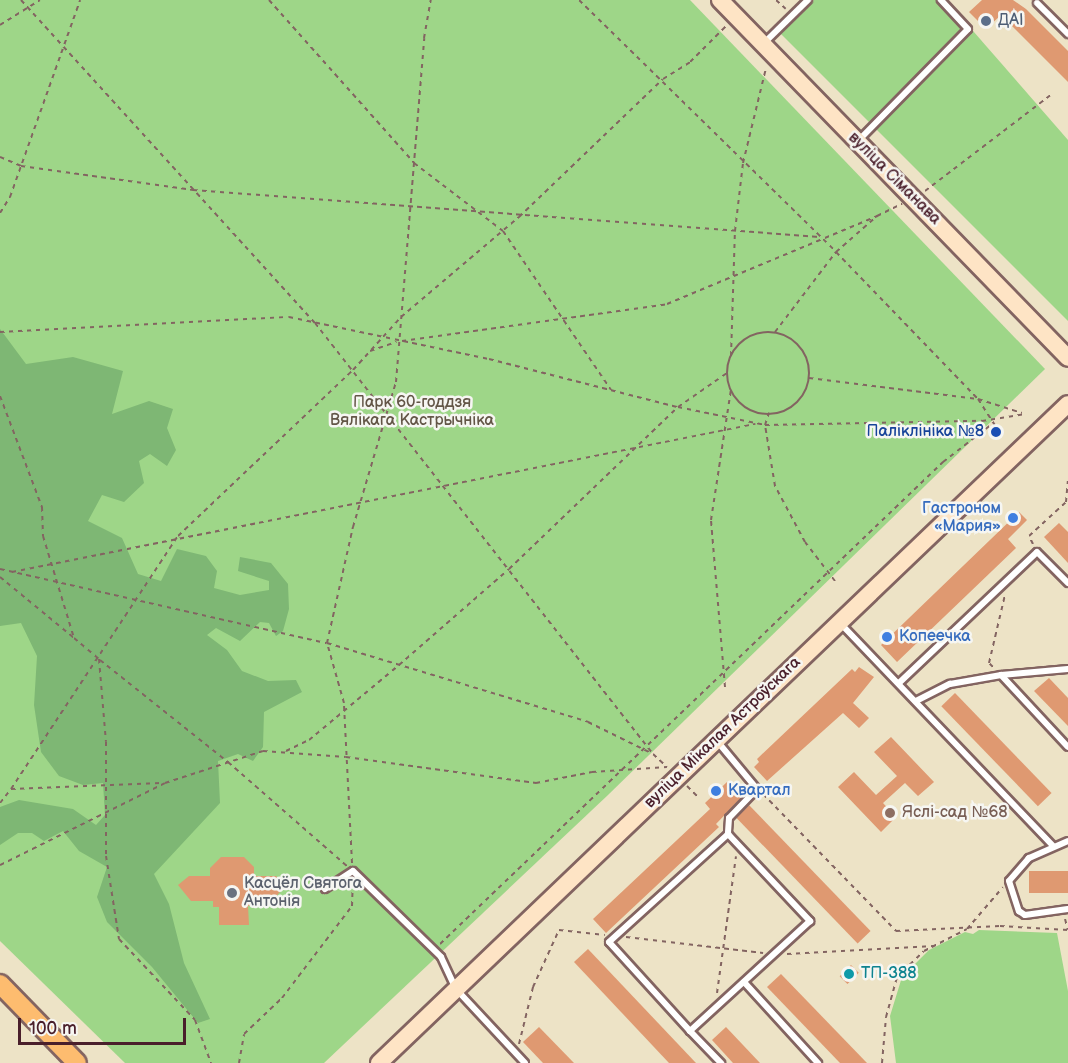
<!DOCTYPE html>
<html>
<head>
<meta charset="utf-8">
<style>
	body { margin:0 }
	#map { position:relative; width:1068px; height:1063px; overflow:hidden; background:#ede3c6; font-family:"Balsamiq Sans",sans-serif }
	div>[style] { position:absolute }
	.green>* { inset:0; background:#9ed688 }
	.forest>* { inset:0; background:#7eb774 }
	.building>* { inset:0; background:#df9971; transform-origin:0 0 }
	.path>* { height:2px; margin-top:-1px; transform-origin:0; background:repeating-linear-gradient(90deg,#836461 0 4.5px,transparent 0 9px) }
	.path>.ring { margin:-1px; padding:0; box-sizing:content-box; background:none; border:2px solid #836461; border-radius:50% }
	.roads { filter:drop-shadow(2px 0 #836461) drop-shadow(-2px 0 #836461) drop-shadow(0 2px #836461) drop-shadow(0 -2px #836461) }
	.service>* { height:6px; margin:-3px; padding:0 3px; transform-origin:3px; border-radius:3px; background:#fff }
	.secondary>* { height:16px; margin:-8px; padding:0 8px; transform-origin:8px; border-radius:8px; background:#fee4c5 }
	.primary>* { height:18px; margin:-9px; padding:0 9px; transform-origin:9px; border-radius:9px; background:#fdbc6f }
	.dots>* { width:16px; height:16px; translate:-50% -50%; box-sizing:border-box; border:3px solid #f6f6f2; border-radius:50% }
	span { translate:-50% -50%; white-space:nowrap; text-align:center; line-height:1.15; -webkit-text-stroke:5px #f6f6f2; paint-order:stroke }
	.service-label { font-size:16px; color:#4e5e75 }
	.left { translate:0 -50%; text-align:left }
	.street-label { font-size:16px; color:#4a1f2b }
	.park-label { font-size:16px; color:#635647 }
	.transit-label { font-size:16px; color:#164399 }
	.right { translate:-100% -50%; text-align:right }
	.shop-label { font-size:16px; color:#366cbe }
	.education-label { font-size:16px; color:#785e54 }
	.worship-label { font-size:16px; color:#5b616d }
	.culture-label { font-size:16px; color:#0d838f }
	.scale { position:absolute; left:18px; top:1018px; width:168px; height:27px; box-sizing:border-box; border:3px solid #4a1f2b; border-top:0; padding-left:8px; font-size:18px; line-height:21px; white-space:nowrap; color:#4a1f2b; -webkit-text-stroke:4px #f6f6f2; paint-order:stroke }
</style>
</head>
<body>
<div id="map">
	<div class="green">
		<i style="clip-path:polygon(0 0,690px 0,1045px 369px,608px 795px,324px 1063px,125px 1063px,0 941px)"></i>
		<i style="clip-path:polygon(814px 0,946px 0,1068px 140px,1068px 321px,779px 32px)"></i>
		<i style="clip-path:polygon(979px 930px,1057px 933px,1068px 991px,1068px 1063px,896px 1063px,890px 1016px,902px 977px,929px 950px,965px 932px,973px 934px)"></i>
	</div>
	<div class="forest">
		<i style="clip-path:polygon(0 329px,26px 364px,73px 357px,123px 371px,112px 414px,149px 401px,173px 409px,167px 428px,176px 450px,167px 466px,150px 454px,139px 461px,144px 483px,124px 502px,102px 495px,88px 521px,122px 538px,138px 574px,161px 581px,177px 549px,206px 556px,217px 571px,214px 588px,240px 595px,269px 590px,269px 581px,238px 571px,240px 557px,271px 563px,288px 584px,289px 609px,283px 631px,276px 636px,269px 623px,260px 622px,240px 641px,216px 628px,207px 635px,227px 650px,242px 671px,268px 681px,296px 680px,302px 692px,264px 712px,263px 747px,253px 761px,238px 754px,218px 761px,220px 803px,154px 874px,169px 904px,184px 963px,210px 1019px,198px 1023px,152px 967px,107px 922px,97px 897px,107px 867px,79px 851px,63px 831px,44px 841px,32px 833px,18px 833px,0 845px,0 807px,19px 800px,73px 809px,96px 825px,105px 815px,103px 783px,83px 785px,59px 776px,41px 752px,34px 705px,37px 656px,21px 623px,0 626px)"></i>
	</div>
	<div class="building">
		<i style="clip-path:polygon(982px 0,1013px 0,1026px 9px,1068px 51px,1068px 82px,1001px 15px,986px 29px,969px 12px)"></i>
		<i style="clip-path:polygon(1019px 512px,1027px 520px,1008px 539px,1016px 548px,897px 662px,881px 645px)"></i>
		<i style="clip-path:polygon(1059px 523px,1068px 532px,1068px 563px,1044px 537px)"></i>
		<i style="clip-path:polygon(859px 667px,874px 677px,853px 703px,869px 718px,859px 728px,843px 713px,767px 781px,754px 767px,759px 762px,757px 759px,852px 669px,855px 672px)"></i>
		<i style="clip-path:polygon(1049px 678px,1068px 698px,1068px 726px,1034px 691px)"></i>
		<i style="left:955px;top:693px;width:139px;height:19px;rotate:46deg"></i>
		<i style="clip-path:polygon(891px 737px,934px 782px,918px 796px,905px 783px,883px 803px,896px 817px,881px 832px,838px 787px,854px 772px,876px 795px,897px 776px,874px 752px)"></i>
		<i style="clip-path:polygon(727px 782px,742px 797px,716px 824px,719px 827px,606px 933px,593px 919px,710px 809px,705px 803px)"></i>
		<i style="left:749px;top:805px;width:175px;height:18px;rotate:46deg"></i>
		<i style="clip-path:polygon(221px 857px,244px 857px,254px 867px,254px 876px,276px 876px,286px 885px,272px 901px,253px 901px,253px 906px,248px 906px,249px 925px,219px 925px,219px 907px,213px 907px,213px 901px,191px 901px,178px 885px,189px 876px,210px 876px,210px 868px)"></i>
		<i style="left:1068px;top:871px;width:22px;height:39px;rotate:90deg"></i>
		<i style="clip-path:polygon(588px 949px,696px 1063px,669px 1063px,574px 962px)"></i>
		<i style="left:851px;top:965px;width:11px;height:16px;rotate:45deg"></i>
		<i style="clip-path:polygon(781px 974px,867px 1063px,840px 1063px,767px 987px)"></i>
		<i style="clip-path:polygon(539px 1027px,574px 1063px,543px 1063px,523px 1042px)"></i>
		<i style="clip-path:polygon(726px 1027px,760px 1063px,733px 1063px,712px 1040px)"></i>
	</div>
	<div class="path">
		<i style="left:21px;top:0;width:437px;rotate:47.7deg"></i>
		<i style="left:315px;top:323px;width:548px;rotate:51.9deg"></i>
		<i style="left:653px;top:754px;width:19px;rotate:43deg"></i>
		<i style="left:269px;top:0;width:218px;rotate:48.3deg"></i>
		<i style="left:414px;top:163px;width:112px;rotate:37.4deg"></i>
		<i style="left:503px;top:231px;width:192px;rotate:55.8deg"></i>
		<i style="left:579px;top:0;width:360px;rotate:44.4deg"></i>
		<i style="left:836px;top:252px;width:204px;rotate:46deg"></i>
		<i style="left:978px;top:399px;width:40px;rotate:57.1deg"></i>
		<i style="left:776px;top:0;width:13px;rotate:42deg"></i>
		<i style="left:0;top:25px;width:47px;rotate:-32deg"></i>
		<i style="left:0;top:157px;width:23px;rotate:23deg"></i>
		<i style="left:21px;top:166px;width:174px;rotate:7.9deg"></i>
		<i style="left:193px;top:190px;width:628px;rotate:4.29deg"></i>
		<i style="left:925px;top:191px;width:161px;rotate:-37.4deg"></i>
		<i style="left:0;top:213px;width:19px;rotate:-58deg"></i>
		<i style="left:10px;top:197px;width:209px;rotate:-70.4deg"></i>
		<i style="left:0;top:332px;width:289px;rotate:-3deg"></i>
		<i style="left:289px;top:317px;width:204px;rotate:11.9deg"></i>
		<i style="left:489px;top:359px;width:195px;rotate:14.3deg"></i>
		<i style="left:678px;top:407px;width:89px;rotate:11.7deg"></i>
		<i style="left:765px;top:425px;width:13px;rotate:-72deg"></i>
		<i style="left:775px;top:332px;width:101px;rotate:-52.7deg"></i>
		<i style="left:836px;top:252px;width:55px;rotate:-41.3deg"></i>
		<i style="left:877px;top:216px;width:28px;rotate:-26deg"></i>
		<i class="ring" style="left:727px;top:332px;width:80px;height:80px"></i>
		<i style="left:402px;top:341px;width:268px;rotate:-7.9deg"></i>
		<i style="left:667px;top:304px;width:228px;rotate:-22.7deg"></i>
		<i style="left:370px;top:351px;width:28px;rotate:-19deg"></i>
		<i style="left:731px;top:356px;width:125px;rotate:-88.2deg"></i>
		<i style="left:735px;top:231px;width:68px;rotate:-83.3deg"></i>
		<i style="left:743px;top:163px;width:98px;rotate:-76.4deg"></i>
		<i style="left:809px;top:378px;width:170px;rotate:7.1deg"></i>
		<i style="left:978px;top:399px;width:46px;rotate:17.7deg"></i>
		<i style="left:0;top:396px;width:119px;rotate:69.3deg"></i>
		<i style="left:42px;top:507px;width:29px;rotate:88deg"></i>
		<i style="left:43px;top:536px;width:107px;rotate:73.1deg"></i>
		<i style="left:74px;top:638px;width:33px;rotate:40deg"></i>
		<i style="left:99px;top:659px;width:83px;rotate:85.2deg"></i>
		<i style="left:106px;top:742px;width:114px;rotate:90deg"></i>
		<i style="left:106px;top:856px;width:84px;rotate:81.1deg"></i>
		<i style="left:119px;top:939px;width:111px;rotate:46.8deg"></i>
		<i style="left:195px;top:1020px;width:46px;rotate:69.6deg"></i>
		<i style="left:1033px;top:544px;width:9px;rotate:-117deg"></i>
		<i style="left:1029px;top:536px;width:50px;rotate:-42.6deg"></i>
		<i style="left:1066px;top:502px;width:21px;rotate:-85deg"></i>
		<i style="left:0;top:569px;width:335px;rotate:12.8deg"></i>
		<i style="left:327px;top:643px;width:273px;rotate:16.8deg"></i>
		<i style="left:588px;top:722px;width:70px;rotate:26.2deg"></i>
		<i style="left:12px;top:572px;width:758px;rotate:-11.27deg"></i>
		<i style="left:0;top:577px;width:96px;rotate:39.5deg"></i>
		<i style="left:835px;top:581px;width:49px;rotate:-127.6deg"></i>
		<i style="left:805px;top:542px;width:64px;rotate:-118.2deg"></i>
		<i style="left:775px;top:486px;width:62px;rotate:-99.3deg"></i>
		<i style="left:765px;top:425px;width:217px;rotate:-1.1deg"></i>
		<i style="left:982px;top:421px;width:44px;rotate:-9.2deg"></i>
		<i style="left:100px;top:660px;width:164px;rotate:38.6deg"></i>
		<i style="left:228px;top:762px;width:158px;rotate:41.2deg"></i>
		<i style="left:993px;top:667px;width:6px;rotate:-135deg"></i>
		<i style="left:989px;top:663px;width:70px;rotate:-76.8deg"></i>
		<i style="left:725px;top:687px;width:168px;rotate:-94.8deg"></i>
		<i style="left:711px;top:520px;width:132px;rotate:-81.3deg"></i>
		<i style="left:286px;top:751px;width:25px;rotate:-26deg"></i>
		<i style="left:309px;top:740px;width:117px;rotate:-39.8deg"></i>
		<i style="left:399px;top:665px;width:146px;rotate:-41.1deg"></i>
		<i style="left:509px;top:569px;width:234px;rotate:-43.8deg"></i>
		<i style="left:678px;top:407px;width:60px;rotate:-34.8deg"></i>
		<i style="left:687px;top:786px;width:17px;rotate:45deg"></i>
		<i style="left:11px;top:789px;width:303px;rotate:-56.6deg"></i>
		<i style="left:178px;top:536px;width:241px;rotate:-43.5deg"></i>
		<i style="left:353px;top:370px;width:72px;rotate:-47.8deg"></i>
		<i style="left:401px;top:317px;width:155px;rotate:-40.3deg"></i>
		<i style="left:519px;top:217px;width:199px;rotate:-43.8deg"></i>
		<i style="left:663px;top:79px;width:32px;rotate:-32deg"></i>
		<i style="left:690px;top:62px;width:51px;rotate:-45deg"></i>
		<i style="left:763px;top:794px;width:191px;rotate:45.8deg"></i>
		<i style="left:896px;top:931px;width:104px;rotate:-2.8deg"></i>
		<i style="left:1000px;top:926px;width:68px;rotate:3.4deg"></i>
		<i style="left:0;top:803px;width:18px;rotate:-52deg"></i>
		<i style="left:11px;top:789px;width:150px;rotate:-2.3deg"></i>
		<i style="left:352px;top:863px;width:160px;rotate:-92.9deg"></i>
		<i style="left:344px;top:703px;width:62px;rotate:-105.8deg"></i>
		<i style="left:327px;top:643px;width:119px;rotate:-77.4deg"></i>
		<i style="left:353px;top:527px;width:151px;rotate:-73.5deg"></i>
		<i style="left:396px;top:382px;width:345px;rotate:-85.3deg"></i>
		<i style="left:424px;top:38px;width:39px;rotate:-80deg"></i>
		<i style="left:0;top:865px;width:184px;rotate:-26.4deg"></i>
		<i style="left:165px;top:783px;width:103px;rotate:-18.1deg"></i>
		<i style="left:263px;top:751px;width:83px;rotate:4.1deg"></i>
		<i style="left:346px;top:757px;width:192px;rotate:7.8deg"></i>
		<i style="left:536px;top:783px;width:57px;rotate:-11.1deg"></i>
		<i style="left:592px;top:772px;width:75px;rotate:-3.8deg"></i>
		<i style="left:1065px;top:919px;width:11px;rotate:75deg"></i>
		<i style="left:626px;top:937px;width:138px;rotate:6.7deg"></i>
		<i style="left:440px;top:944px;width:697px;rotate:-43.78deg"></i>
		<i style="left:943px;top:462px;width:62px;rotate:-37.8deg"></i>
		<i style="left:787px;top:954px;width:147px;rotate:-3.1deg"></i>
		<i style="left:717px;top:993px;width:138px;rotate:-82.1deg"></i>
		<i style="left:519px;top:1044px;width:59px;rotate:-76.2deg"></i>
		<i style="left:533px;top:987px;width:63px;rotate:-65.5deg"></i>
		<i style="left:559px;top:930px;width:46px;rotate:6.2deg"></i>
		<i style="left:239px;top:1063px;width:29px;rotate:-80deg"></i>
		<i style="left:244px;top:1034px;width:52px;rotate:-43.5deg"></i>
		<i style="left:282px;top:998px;width:116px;rotate:-52.7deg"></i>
		<i style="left:352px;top:906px;width:23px;rotate:-88deg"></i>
		<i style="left:882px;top:1063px;width:46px;rotate:-85deg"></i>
		<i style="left:886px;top:1017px;width:41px;rotate:-74.6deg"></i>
		<i style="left:897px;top:977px;width:37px;rotate:-44deg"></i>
		<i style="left:924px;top:951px;width:48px;rotate:-27.1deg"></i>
		<i style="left:967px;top:929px;width:55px;rotate:-49.4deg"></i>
	</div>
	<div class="roads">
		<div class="service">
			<i style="left:1037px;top:3px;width:44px;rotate:45deg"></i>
			<i style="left:763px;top:44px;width:63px;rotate:-44.4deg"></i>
			<i style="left:857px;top:142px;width:158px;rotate:-45.5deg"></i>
			<i style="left:968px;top:29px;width:40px;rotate:-133deg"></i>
			<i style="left:841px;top:624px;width:306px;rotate:46.3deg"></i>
			<i style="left:1001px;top:675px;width:67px;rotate:-5.1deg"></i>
			<i style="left:899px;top:683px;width:190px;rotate:-43.5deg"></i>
			<i style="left:1037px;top:552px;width:44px;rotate:45deg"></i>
			<i style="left:916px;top:701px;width:38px;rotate:-27deg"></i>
			<i style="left:950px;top:684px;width:52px;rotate:-10deg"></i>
			<i style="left:1001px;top:675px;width:98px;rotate:47.1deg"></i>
			<i style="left:717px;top:741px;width:62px;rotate:50.2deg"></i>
			<i style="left:757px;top:789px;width:40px;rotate:134deg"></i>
			<i style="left:729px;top:818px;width:16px;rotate:94deg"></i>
			<i style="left:728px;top:834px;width:120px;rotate:46.7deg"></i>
			<i style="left:810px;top:921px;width:163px;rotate:137.5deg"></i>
			<i style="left:690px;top:1031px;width:120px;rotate:-132.3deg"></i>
			<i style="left:609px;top:942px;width:161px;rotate:-42.2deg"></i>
			<i style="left:1068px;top:841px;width:43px;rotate:156.4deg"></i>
			<i style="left:1029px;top:858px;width:30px;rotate:131deg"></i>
			<i style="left:1009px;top:881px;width:32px;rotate:72deg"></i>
			<i style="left:1019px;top:911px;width:7px;rotate:34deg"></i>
			<i style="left:1025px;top:915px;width:43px;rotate:-7.9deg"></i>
			<i style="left:325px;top:889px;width:33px;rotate:-33deg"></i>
			<i style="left:353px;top:871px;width:123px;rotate:44.3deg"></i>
			<i style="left:441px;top:957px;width:35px;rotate:65deg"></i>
			<i style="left:456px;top:989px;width:101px;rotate:47deg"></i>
			<i style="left:744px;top:982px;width:110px;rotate:47.6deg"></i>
			<i style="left:690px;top:1031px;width:45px;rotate:45.9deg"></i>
		</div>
		<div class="secondary">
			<i style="left:720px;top:0;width:499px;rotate:45.8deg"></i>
			<i style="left:379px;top:1063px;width:953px;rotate:-43.73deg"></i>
		</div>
		<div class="primary">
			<i style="left:0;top:984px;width:110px;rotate:45.7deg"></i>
		</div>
	</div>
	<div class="dots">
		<i style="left:986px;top:21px;background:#5c6f8a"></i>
		<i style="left:996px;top:432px;background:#1a4fb4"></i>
		<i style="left:1013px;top:518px;background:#3f7fe0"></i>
		<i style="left:887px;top:637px;background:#3f7fe0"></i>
		<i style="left:716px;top:791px;background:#3f7fe0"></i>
		<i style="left:890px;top:813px;background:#8d6e63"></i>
		<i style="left:232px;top:893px;background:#6b7280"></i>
		<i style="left:849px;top:974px;background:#0f9aa8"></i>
	</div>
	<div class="service-label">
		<span class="left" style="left:998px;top:21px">ДАІ</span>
	</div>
	<div class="street-label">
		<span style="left:894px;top:179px;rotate:45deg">вуліца Сіманава</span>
		<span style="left:723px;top:733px;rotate:-44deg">вуліца Мікалая Астроўскага</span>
	</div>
	<div class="park-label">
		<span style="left:412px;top:412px">Парк 60-годдзя<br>Вялікага Кастрычніка</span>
	</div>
	<div class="transit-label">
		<span class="right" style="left:984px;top:432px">Паліклініка №8</span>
	</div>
	<div class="shop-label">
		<span class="right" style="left:1001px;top:518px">Гастроном<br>«Мария»</span>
		<span class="left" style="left:899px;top:637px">Копеечка</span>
		<span class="left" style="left:728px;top:791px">Квартал</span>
	</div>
	<div class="education-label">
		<span class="left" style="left:902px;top:813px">Яслі-сад №68</span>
	</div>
	<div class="worship-label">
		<span class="left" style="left:244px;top:893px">Касцёл Святога<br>Антонія</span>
	</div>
	<div class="culture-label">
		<span class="left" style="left:861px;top:974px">ТП-388</span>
	</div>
	<div class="scale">100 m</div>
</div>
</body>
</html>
